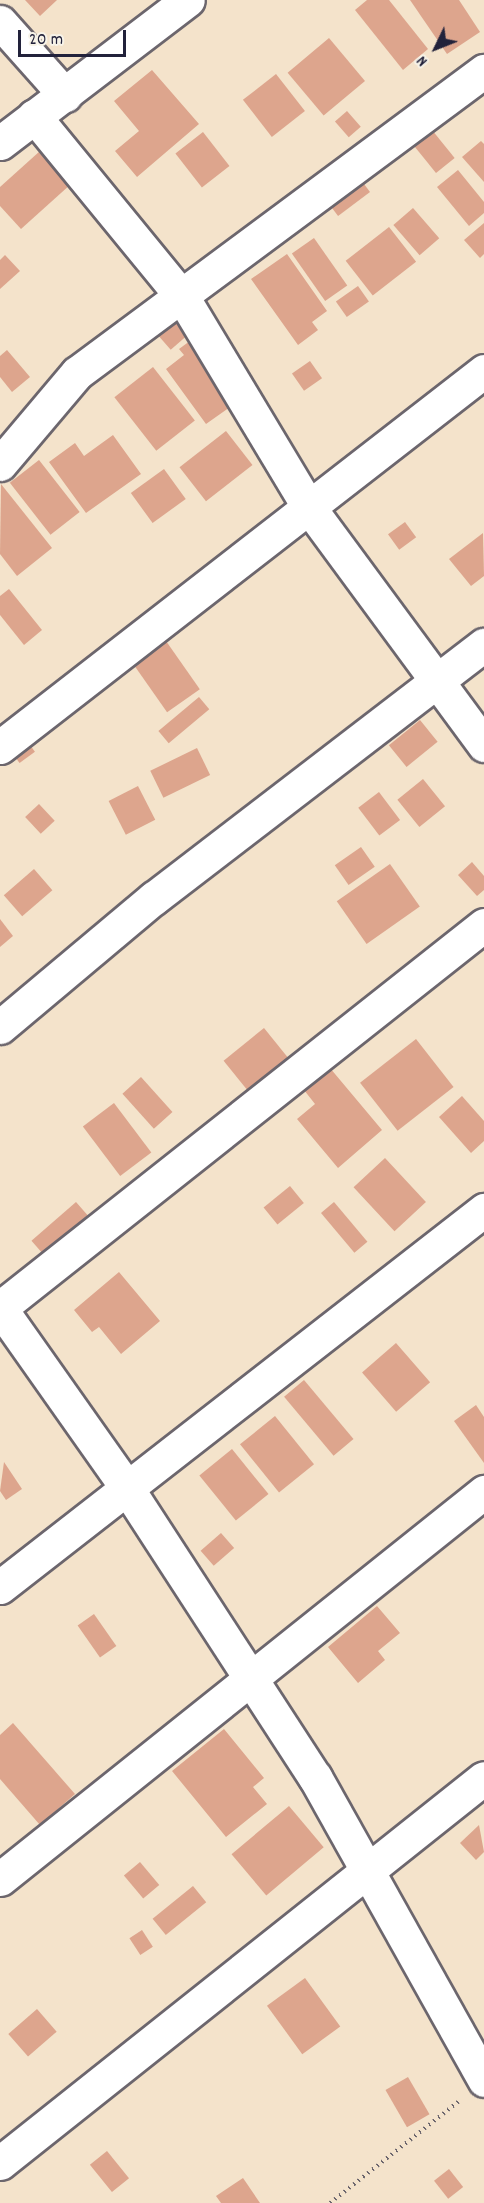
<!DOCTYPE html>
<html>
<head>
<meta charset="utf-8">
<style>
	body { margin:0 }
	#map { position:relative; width:484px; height:2203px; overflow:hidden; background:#f4e3cb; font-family:Dekko,sans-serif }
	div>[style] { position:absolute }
	.building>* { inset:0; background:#dda58d; transform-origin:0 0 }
	.path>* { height:4px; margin-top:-2px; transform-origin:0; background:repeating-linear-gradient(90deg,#6c666d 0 1.5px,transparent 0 6px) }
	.roads { filter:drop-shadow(2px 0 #6c666d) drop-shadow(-2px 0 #6c666d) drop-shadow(0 2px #6c666d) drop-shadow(0 -2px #6c666d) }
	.street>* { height:33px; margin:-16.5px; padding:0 16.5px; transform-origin:16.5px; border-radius:16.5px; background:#fff }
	span { translate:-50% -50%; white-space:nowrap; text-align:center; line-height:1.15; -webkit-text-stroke:5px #f7f3e8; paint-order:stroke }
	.north { position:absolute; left:406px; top:18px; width:60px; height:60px; -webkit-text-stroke:4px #f7f3e8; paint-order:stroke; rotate:227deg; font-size:16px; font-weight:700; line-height:24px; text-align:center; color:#22223b }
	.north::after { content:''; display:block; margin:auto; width:21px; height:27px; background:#22223b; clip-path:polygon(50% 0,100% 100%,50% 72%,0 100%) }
	.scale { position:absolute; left:18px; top:30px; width:108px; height:27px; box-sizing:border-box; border:3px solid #22223b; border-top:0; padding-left:8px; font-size:18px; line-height:21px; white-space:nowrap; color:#22223b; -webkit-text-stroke:4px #f7f3e8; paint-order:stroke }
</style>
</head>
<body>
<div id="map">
	<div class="building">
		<i style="clip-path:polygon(25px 0,57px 0,40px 16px)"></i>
		<i style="clip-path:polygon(367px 0,389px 0,428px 49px,403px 70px,355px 10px)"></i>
		<i style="clip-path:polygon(410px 0,459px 0,480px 32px,447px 54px)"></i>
		<i style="left:329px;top:38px;width:56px;height:54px;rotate:50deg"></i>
		<i style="clip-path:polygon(152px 70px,199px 124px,137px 177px,115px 151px,139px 131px,114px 101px)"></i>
		<i style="left:276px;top:74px;width:47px;height:42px;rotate:52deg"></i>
		<i style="left:347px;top:111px;width:21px;height:16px;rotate:49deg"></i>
		<i style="left:432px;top:130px;width:36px;height:24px;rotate:51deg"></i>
		<i style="left:203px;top:132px;width:43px;height:35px;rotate:52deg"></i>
		<i style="clip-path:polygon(481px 141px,484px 144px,484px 182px,462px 157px)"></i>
		<i style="clip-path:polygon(40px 151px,71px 184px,21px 229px,0 206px,0 187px)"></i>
		<i style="clip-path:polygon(458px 170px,484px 202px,484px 213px,469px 226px,437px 187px)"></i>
		<i style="left:361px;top:180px;width:15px;height:40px;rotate:53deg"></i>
		<i style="left:413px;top:208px;width:40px;height:26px;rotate:49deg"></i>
		<i style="clip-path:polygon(484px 223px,484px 254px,480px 258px,464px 240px)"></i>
		<i style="left:389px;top:227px;width:44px;height:55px;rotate:52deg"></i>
		<i style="left:314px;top:238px;width:58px;height:27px;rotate:55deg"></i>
		<i style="clip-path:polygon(287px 254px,327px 311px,312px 322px,318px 330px,298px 345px,251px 279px)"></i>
		<i style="clip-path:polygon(5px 255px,20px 271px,0 289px,0 260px)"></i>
		<i style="left:358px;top:286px;width:19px;height:27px;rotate:55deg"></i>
		<i style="left:178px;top:317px;width:20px;height:27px;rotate:49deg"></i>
		<i style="clip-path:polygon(194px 338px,240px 400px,206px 424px,166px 369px,184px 355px,179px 349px)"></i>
		<i style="clip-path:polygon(7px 350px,30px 377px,12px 392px,0 377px,0 356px)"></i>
		<i style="left:310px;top:361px;width:21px;height:22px;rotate:55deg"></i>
		<i style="left:153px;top:367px;width:68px;height:49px;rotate:52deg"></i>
		<i style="left:226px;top:431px;width:43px;height:59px;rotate:52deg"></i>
		<i style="clip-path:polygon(113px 435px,141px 474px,86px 513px,49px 462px,75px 443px,84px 456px)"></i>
		<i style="left:39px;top:460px;width:66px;height:37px;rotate:52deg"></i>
		<i style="left:164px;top:469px;width:37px;height:41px;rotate:54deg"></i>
		<i style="clip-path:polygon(1px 484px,52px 548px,17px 576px,0 554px)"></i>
		<i style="left:405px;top:522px;width:19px;height:21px;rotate:54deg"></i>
		<i style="clip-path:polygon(483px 533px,484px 576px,471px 586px,449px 559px)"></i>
		<i style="clip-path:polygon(9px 589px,42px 630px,24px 645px,0 615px,0 596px)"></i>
		<i style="left:166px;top:641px;width:59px;height:40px;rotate:55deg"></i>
		<i style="left:199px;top:697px;width:16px;height:53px;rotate:50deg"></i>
		<i style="left:420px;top:720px;width:28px;height:40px;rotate:51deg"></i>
		<i style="left:22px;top:734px;width:22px;height:19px;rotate:54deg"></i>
		<i style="left:197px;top:748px;width:30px;height:52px;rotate:64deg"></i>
		<i style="left:423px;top:779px;width:35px;height:33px;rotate:51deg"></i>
		<i style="left:138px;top:786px;width:38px;height:33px;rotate:63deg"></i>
		<i style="left:379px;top:792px;width:35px;height:26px;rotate:53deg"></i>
		<i style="left:39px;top:804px;width:23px;height:19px;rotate:47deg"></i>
		<i style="left:361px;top:847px;width:24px;height:32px;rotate:55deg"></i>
		<i style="clip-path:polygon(472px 862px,484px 876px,484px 890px,477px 896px,458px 875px)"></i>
		<i style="left:390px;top:864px;width:52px;height:65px;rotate:55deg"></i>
		<i style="left:34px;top:869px;width:28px;height:40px;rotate:49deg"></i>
		<i style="clip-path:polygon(0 919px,13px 936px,0 947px)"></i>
		<i style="left:264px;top:1028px;width:43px;height:52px;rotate:51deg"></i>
		<i style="left:416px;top:1039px;width:61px;height:71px;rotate:52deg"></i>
		<i style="clip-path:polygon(330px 1068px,382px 1130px,338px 1168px,297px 1119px,315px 1104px,304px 1090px)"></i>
		<i style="left:141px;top:1077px;width:47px;height:25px;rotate:48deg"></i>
		<i style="clip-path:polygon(462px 1096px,484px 1121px,484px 1141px,471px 1153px,439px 1117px)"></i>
		<i style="left:114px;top:1103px;width:62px;height:39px;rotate:53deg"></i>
		<i style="left:385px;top:1158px;width:60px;height:43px;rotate:47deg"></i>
		<i style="left:290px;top:1186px;width:22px;height:34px;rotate:51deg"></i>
		<i style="left:76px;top:1202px;width:21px;height:59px;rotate:49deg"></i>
		<i style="left:334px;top:1202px;width:52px;height:17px;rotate:50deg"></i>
		<i style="clip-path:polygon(119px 1272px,160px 1321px,121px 1354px,99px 1327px,92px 1332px,74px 1310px)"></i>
		<i style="left:396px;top:1343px;width:52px;height:45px;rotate:49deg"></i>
		<i style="left:304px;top:1380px;width:77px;height:26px;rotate:50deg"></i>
		<i style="clip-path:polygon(476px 1405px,484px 1417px,484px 1463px,454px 1421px)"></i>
		<i style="left:275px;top:1416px;width:62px;height:45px;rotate:51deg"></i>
		<i style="left:232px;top:1449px;width:58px;height:42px;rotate:51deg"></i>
		<i style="clip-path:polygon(4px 1462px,22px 1489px,6px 1500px,0 1491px)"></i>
		<i style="left:221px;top:1533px;width:20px;height:27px;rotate:49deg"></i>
		<i style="clip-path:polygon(377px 1606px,400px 1633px,378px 1651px,385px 1660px,358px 1683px,328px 1647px)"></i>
		<i style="left:94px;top:1614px;width:39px;height:20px;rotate:55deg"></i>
		<i style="clip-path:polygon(13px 1723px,75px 1794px,40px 1825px,0 1779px,0 1735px)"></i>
		<i style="clip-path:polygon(224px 1729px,264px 1778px,253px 1787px,267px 1804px,226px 1837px,172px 1771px)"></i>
		<i style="left:289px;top:1806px;width:54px;height:75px;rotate:50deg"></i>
		<i style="clip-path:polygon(479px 1825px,484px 1852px,476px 1860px,460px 1843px)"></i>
		<i style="left:140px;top:1862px;width:30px;height:21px;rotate:50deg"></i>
		<i style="left:193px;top:1886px;width:21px;height:52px;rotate:51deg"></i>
		<i style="left:142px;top:1930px;width:20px;height:15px;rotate:57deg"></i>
		<i style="left:305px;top:1978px;width:60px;height:47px;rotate:54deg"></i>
		<i style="left:37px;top:2009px;width:30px;height:38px;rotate:49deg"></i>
		<i style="left:408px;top:2077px;width:43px;height:26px;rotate:60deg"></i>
		<i style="left:107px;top:2151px;width:35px;height:22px;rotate:51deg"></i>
		<i style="left:449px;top:2169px;width:23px;height:19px;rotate:52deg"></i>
		<i style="clip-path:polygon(243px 2178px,260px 2203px,221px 2203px,216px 2196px)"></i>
	</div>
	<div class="path">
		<i style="left:330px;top:2203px;width:164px;rotate:-38.3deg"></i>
	</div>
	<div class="roads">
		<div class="street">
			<i style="left:0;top:22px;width:98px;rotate:48.3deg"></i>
			<i style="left:34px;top:116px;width:235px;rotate:50.7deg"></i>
			<i style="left:183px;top:298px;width:243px;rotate:59deg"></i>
			<i style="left:308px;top:506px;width:297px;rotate:53.6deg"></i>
			<i style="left:0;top:143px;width:236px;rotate:-37.3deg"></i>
			<i style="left:0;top:464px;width:119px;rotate:-49.8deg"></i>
			<i style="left:77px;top:373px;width:507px;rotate:-36.58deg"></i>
			<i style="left:0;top:747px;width:613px;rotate:-37.84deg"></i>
			<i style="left:0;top:1027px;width:201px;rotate:-40deg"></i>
			<i style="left:154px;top:898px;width:416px;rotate:-37.5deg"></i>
			<i style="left:0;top:1308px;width:220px;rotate:54.8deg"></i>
			<i style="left:127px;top:1488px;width:345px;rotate:57deg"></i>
			<i style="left:315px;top:1777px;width:347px;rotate:60.8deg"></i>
			<i style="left:0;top:1308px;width:617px;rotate:-38.36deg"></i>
			<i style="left:0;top:1587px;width:614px;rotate:-37.92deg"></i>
			<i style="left:0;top:1879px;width:620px;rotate:-38.65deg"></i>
			<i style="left:0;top:2163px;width:618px;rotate:-38.5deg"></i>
		</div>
	</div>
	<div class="north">N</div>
	<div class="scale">20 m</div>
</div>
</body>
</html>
